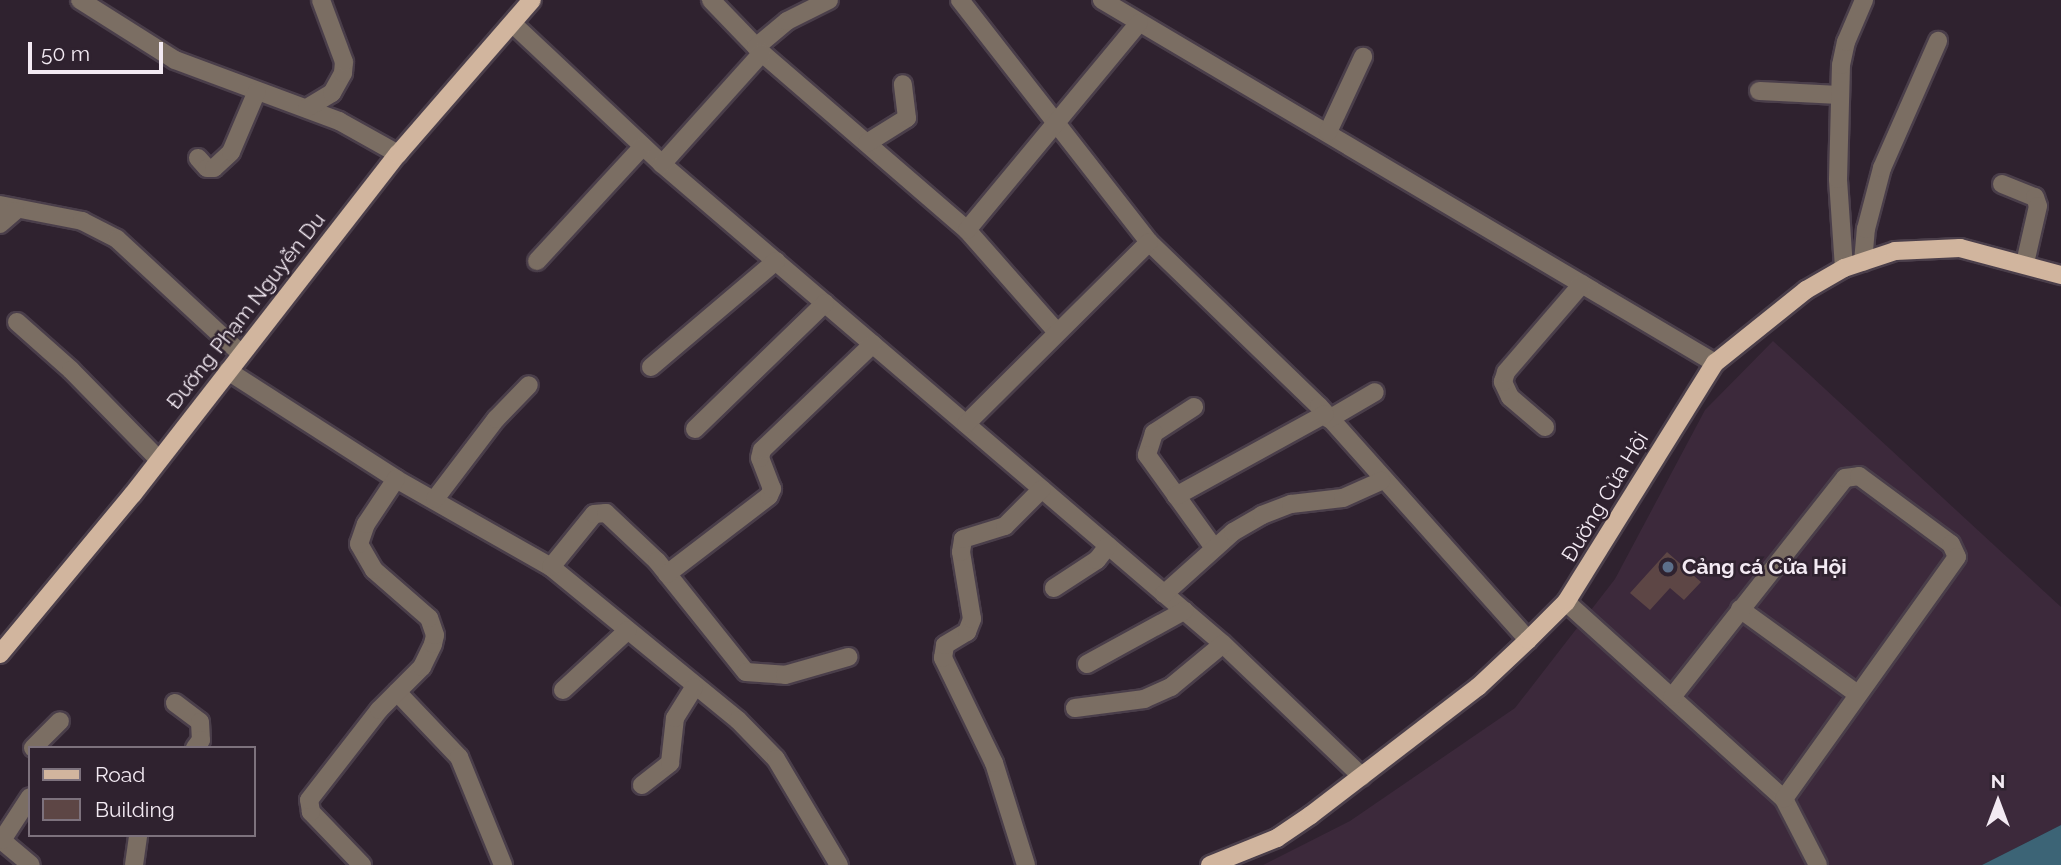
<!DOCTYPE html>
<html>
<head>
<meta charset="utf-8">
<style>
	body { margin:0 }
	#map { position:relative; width:2061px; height:865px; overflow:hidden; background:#2f222f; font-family:Raleway,sans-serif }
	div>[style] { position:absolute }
	.built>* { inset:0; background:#3c293b }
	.water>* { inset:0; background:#3c6476 }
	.building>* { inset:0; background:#5d4645 }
	.roads { filter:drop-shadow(2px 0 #4a3e4a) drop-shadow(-2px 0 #4a3e4a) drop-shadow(0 2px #4a3e4a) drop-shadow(0 -2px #4a3e4a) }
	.minor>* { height:18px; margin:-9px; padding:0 9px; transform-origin:9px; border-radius:9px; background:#7b6e63 }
	.major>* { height:18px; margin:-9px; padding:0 9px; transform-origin:9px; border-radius:9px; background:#d1b59e }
	.dots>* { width:19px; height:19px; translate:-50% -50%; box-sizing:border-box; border:4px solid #2f222f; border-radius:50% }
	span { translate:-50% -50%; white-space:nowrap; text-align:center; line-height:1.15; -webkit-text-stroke:5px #2f222f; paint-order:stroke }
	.street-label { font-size:21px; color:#f3eaf3 }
	.poi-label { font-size:21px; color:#f3eaf3; font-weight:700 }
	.left { translate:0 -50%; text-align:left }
	.legend { position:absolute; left:28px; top:746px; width:228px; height:91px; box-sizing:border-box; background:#2f222f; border:2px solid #7d727d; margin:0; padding:9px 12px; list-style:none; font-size:21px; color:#f3eaf3 }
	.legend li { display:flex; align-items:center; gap:14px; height:35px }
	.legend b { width:35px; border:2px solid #7d727d }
	.north { position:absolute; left:1963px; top:767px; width:70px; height:70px; -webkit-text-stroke:5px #2f222f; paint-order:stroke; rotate:0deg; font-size:19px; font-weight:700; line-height:28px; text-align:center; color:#f3eaf3 }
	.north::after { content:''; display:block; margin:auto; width:24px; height:32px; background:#f3eaf3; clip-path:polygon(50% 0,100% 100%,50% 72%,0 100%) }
	.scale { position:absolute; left:28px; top:42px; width:135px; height:32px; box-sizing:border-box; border:4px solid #f3eaf3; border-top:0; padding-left:9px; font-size:21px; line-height:24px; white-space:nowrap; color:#f3eaf3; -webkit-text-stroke:5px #2f222f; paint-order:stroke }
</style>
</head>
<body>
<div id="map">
	<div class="built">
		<i style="clip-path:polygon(1773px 341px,2061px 607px,2061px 825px,1982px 865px,1263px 865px,1350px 821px,1515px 708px,1615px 579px,1705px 410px)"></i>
	</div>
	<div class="water">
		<i style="clip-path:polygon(2061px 825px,2061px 865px,1982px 865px)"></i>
	</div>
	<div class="building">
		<i style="clip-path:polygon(1667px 552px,1701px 582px,1684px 600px,1670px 588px,1650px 610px,1630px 593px)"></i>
	</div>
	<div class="roads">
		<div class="minor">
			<i style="left:80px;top:0;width:112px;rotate:32.3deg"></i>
			<i style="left:175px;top:60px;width:175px;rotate:20.4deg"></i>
			<i style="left:339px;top:121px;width:68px;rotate:29.2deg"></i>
			<i style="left:711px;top:0;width:74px;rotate:46.1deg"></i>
			<i style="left:762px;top:53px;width:271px;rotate:40.8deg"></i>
			<i style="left:967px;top:230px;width:136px;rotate:48.6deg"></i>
			<i style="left:960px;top:0;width:307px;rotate:52deg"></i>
			<i style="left:1149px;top:242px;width:236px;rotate:44deg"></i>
			<i style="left:1319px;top:406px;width:314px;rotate:48.2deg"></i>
			<i style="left:1102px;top:0;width:712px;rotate:30.63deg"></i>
			<i style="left:513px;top:24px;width:204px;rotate:43.2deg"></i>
			<i style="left:662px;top:164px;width:738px;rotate:40.55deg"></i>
			<i style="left:1223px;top:644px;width:192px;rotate:43.7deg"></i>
			<i style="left:756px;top:47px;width:40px;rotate:-40deg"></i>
			<i style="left:787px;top:21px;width:47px;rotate:-26.6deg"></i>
			<i style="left:1759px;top:91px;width:81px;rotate:2.8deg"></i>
			<i style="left:307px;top:108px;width:29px;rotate:-31deg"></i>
			<i style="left:332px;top:93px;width:23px;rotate:-61deg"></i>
			<i style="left:343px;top:73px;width:11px;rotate:-85deg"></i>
			<i style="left:344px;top:62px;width:66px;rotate:-110.4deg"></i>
			<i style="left:1328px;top:132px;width:83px;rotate:-65deg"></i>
			<i style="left:867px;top:143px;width:47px;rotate:-32deg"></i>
			<i style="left:907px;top:118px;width:34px;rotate:-97deg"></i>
			<i style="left:198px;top:158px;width:13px;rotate:48deg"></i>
			<i style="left:207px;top:168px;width:7px"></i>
			<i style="left:214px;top:168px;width:23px;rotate:-43deg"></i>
			<i style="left:231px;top:152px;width:66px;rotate:-66.9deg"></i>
			<i style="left:662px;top:164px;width:149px;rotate:-48deg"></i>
			<i style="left:2002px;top:184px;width:35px;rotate:22deg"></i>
			<i style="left:2035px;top:197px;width:9px;rotate:72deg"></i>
			<i style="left:2038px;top:206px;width:58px;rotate:102.8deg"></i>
			<i style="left:0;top:205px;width:84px;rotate:11deg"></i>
			<i style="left:82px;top:221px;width:39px;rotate:27deg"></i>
			<i style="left:117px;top:239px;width:169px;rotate:42.8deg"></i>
			<i style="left:0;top:224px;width:20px;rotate:-41deg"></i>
			<i style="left:967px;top:230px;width:269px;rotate:-50.3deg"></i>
			<i style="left:537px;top:261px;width:156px;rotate:-47.3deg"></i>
			<i style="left:1863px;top:262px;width:33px;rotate:-85deg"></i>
			<i style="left:1866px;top:229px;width:63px;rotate:-75.3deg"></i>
			<i style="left:1882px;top:168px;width:139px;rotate:-66.2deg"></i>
			<i style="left:1844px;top:268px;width:89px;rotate:-93.9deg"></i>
			<i style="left:1838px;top:179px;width:114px;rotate:-88.5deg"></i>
			<i style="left:1841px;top:65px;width:24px;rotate:-78deg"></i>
			<i style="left:1846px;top:42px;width:46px;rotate:-66.8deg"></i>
			<i style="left:17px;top:322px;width:72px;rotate:41.6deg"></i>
			<i style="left:71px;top:370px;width:126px;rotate:45.6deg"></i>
			<i style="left:651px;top:367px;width:164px;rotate:-40.3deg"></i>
			<i style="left:228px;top:371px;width:200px;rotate:32.7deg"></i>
			<i style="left:396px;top:479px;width:178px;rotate:29.6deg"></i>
			<i style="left:551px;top:567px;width:242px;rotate:39.3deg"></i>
			<i style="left:738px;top:720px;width:54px;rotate:45.7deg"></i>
			<i style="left:776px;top:759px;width:123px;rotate:59.3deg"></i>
			<i style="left:1194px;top:407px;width:48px;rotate:147deg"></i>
			<i style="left:1154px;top:433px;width:23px;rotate:108deg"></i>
			<i style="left:1147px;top:455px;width:115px;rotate:54.2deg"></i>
			<i style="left:1329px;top:419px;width:53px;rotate:-30.4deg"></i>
			<i style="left:966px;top:424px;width:258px;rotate:-44.8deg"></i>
			<i style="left:1545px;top:427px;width:46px;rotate:-139.4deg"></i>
			<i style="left:1510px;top:397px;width:17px;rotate:-115deg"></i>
			<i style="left:1503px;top:382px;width:10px;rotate:-73deg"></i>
			<i style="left:1506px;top:372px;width:116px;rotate:-49.2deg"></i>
			<i style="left:695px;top:429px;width:181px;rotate:-44.1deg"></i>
			<i style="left:1176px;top:496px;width:170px;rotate:-28.8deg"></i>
			<i style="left:435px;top:499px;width:101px;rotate:-52.7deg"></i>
			<i style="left:496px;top:419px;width:47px;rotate:-45.9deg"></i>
			<i style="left:551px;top:567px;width:68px;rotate:-50.9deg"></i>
			<i style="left:594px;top:514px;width:12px;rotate:-5deg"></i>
			<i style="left:606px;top:513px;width:70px;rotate:43.3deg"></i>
			<i style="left:657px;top:561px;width:142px;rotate:51.3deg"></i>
			<i style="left:746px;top:672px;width:39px;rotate:4deg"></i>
			<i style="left:785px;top:675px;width:66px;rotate:-15.9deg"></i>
			<i style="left:667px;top:574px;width:128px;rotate:-37.4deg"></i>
			<i style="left:769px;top:496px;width:8px;rotate:-67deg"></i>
			<i style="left:772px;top:489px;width:33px;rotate:-111deg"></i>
			<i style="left:760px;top:458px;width:8px;rotate:-76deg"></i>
			<i style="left:762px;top:450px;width:153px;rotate:-43.7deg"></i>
			<i style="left:1054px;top:588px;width:51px;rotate:-33.1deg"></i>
			<i style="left:1097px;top:560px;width:18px;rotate:-52deg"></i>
			<i style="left:1164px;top:594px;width:93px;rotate:-41.9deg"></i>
			<i style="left:1233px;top:532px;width:34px;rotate:-30deg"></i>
			<i style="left:1262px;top:515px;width:31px;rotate:-21deg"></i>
			<i style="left:1291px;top:504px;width:52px;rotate:-6.6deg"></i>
			<i style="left:1343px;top:498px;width:42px;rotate:-24.1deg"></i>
			<i style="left:1566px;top:602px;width:294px;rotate:42.1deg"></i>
			<i style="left:1784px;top:799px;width:74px;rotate:62.7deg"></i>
			<i style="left:1740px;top:609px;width:143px;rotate:35.9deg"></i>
			<i style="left:1087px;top:664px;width:111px;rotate:-28.7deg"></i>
			<i style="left:563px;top:690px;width:88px;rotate:-42.7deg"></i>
			<i style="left:397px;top:692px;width:90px;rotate:46.4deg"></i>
			<i style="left:459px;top:757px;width:117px;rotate:67.8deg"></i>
			<i style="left:1672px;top:697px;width:279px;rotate:-51.7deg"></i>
			<i style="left:1845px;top:478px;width:14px;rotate:-8deg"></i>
			<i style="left:1859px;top:476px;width:114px;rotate:36.5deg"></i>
			<i style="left:1951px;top:544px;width:14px;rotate:65deg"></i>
			<i style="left:1957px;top:557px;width:297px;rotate:125.6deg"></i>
			<i style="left:175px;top:703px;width:31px;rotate:37deg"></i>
			<i style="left:200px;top:722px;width:18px;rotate:87deg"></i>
			<i style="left:201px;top:740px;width:10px;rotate:127deg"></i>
			<i style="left:1075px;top:708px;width:70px;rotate:-7.4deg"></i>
			<i style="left:1144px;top:699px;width:30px;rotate:-24deg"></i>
			<i style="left:1171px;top:687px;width:67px;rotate:-39.6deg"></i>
			<i style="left:33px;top:748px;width:38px;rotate:-45deg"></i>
			<i style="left:642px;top:785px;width:36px;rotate:-38deg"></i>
			<i style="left:670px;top:763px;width:45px;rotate:-83.7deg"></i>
			<i style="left:675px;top:718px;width:36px;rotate:-58deg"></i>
			<i style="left:0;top:839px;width:40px;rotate:40deg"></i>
			<i style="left:2px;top:840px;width:51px;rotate:-56.9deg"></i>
			<i style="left:134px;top:865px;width:30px;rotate:-82deg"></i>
			<i style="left:362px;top:865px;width:74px;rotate:-133.9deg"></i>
			<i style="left:311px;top:812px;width:12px;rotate:-99deg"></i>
			<i style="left:309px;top:800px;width:114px;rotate:-52.1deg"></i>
			<i style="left:379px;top:710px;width:61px;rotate:-45deg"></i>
			<i style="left:422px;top:667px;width:25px;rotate:-64deg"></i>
			<i style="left:433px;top:644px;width:9px;rotate:-77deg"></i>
			<i style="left:435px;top:635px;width:18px;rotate:-109deg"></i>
			<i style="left:429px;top:618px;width:73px;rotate:-138.9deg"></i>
			<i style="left:374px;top:570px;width:30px;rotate:-120deg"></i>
			<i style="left:359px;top:544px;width:21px;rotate:-71deg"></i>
			<i style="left:366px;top:524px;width:54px;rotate:-56.3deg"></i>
			<i style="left:1026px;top:865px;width:107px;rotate:-107.4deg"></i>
			<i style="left:994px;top:763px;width:117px;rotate:-115.9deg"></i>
			<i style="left:943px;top:658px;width:13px;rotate:-81deg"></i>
			<i style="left:945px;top:645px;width:26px;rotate:-31deg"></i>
			<i style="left:967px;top:632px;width:14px;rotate:-69deg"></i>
			<i style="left:972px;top:619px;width:68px;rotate:-99.3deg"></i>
			<i style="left:961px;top:552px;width:13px;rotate:-81deg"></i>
			<i style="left:963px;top:539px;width:44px;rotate:-17.2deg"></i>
			<i style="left:1005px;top:526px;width:52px;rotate:-45deg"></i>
		</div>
		<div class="major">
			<i style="left:0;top:654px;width:208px;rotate:-50.3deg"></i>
			<i style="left:133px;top:494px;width:431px;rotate:-52.1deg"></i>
			<i style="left:398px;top:154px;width:204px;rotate:-49deg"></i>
			<i style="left:1210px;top:865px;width:72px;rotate:-21.9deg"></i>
			<i style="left:1277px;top:838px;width:41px;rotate:-34.1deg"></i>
			<i style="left:1311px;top:815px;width:210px;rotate:-37.5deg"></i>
			<i style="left:1478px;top:687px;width:69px;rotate:-43.2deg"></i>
			<i style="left:1528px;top:640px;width:54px;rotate:-45deg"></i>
			<i style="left:1566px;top:602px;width:282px;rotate:-58.1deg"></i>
			<i style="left:1715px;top:363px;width:117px;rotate:-38.7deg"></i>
			<i style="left:1806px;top:290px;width:44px;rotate:-30.1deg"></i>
			<i style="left:1844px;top:268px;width:54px;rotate:-18.4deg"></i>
			<i style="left:1895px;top:251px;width:65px;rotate:-2.6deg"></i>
			<i style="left:1960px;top:248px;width:105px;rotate:15deg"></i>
		</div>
	</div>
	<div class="dots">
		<i style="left:1668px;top:567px;background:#5c6f8a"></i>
	</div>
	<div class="street-label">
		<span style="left:246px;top:311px;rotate:-52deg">Đường Phạm Nguyễn Du</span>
		<span style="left:1605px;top:497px;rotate:-59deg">Đường Cửa Hội</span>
	</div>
	<div class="poi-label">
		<span class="left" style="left:1682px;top:567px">Cảng cá Cửa Hội</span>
	</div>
	<ul class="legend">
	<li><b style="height:9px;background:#d1b59e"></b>Road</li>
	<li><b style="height:19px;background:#5d4645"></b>Building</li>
	</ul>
	<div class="north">N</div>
	<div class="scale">50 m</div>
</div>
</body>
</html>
